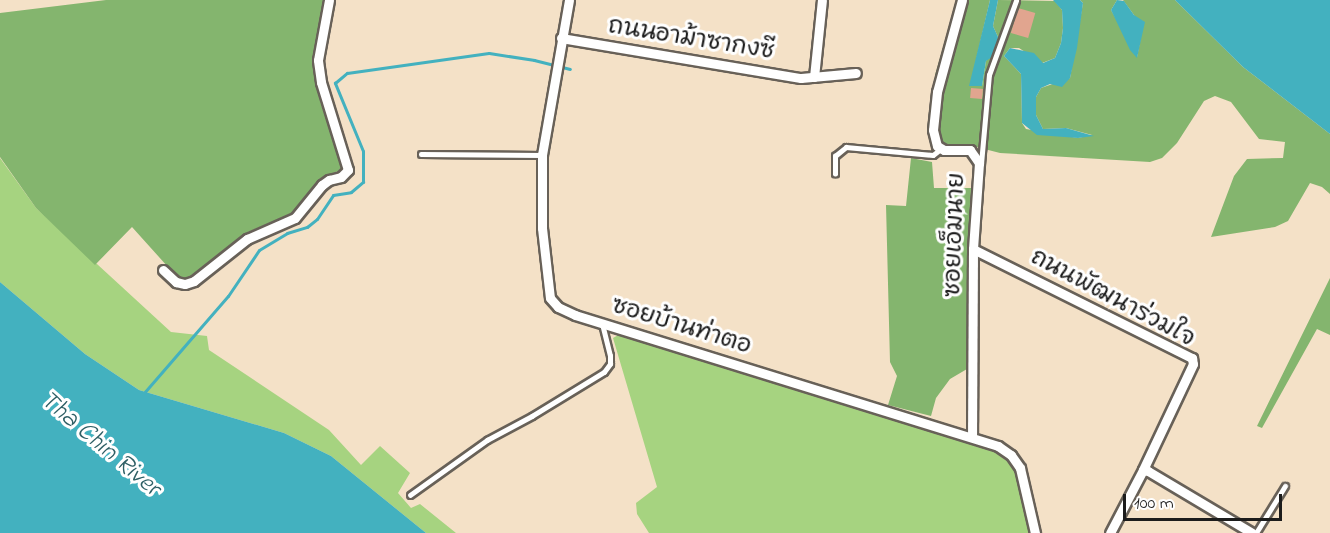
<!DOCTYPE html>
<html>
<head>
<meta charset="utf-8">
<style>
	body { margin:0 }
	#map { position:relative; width:1330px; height:533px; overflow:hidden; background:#f4e1c7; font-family:"Indie Flower","Playpen Sans Thai",sans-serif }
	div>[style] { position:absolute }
	.green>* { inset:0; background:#a6d380 }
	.forest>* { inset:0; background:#84b56e }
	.water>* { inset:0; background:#43b1bf }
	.stream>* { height:3px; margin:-1.5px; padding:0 1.5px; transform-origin:1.5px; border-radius:1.5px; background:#43b1bf }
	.building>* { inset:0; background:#e1a58f; transform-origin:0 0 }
	.roads { filter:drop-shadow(2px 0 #686158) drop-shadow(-2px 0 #686158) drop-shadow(0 2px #686158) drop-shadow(0 -2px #686158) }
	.lane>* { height:4.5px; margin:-2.25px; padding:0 2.25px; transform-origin:2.25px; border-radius:2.25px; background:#fff }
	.street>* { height:9px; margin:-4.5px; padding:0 4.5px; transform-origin:4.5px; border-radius:4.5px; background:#fff }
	span { translate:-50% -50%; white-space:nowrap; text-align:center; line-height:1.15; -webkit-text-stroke:6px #fff; paint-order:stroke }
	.street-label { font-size:24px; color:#1c1c1c }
	.water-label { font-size:26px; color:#2e5f65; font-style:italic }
	.scale { position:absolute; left:1123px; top:494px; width:159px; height:27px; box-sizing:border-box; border:3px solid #1c1c1c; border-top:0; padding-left:8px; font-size:18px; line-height:21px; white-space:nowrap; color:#1c1c1c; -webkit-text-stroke:4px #fff; paint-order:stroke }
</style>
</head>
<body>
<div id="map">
	<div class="green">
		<i style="clip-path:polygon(0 158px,36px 208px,171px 332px,207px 336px,209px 350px,329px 430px,361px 465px,380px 446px,410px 473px,398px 493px,411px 508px,420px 504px,456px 533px,426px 533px,331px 456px,284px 433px,139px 390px,85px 354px,0 282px)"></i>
		<i style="clip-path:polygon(620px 334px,1002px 452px,1015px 464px,1021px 481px,1030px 533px,649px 533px,637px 514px,636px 503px,657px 487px,613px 338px)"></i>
	</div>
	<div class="forest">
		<i style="clip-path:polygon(106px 0,324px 0,313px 56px,313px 67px,321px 104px,343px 169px,331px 174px,291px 214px,248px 232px,187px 281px,177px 277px,132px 227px,95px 265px,36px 208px,0 157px,0 13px)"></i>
		<i style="clip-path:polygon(957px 0,990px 0,970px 86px,982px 86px,986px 61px,998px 37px,993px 26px,998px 0,1055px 1px,1062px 10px,1063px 28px,1061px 43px,1055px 58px,1042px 63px,1019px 48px,1010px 48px,1004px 56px,1021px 74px,1022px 123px,1026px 129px,1078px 138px,1092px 135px,1066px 128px,1043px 129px,1036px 115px,1036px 97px,1041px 88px,1070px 78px,1083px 3px,1080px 0,1117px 0,1111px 10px,1137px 57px,1141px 37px,1134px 15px,1123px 0,1175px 0,1243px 67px,1330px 134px,1330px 194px,1322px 187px,1310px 183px,1288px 221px,1275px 227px,1211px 237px,1234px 176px,1247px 159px,1283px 158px,1285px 142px,1259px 139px,1231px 102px,1215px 96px,1204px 101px,1177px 143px,1162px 158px,1150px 162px,1000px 153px,965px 144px,934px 150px,935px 75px)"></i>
		<i style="clip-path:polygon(911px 158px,932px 162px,934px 188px,971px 188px,967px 369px,950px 379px,936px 398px,931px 416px,888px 405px,897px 376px,890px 362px,886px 205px,906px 206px)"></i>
		<i style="clip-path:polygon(1330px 278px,1330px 335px,1317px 329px,1262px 428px,1257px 426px)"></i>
	</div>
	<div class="water">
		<i style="clip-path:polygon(990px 0,998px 0,993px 26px,998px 37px,995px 55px,986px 61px,982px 86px,969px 86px)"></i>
		<i style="clip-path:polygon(1053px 0,1080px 0,1083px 3px,1077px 48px,1070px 78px,1062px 87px,1050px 84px,1041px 88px,1036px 97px,1036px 115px,1043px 129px,1066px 128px,1094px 136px,1078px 138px,1037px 135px,1022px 123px,1021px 74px,1004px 56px,1010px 48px,1034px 53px,1043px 63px,1055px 58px,1061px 43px,1063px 28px,1062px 10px)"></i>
		<i style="clip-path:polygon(1117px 0,1124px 1px,1134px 15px,1145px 22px,1137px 58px,1130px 50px,1111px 10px)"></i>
		<i style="clip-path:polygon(1175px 0,1330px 0,1330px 134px,1243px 67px)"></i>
		<i style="clip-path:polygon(0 282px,85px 354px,139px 390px,284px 433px,331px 456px,426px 533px,0 533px)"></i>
	</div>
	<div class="stream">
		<i style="left:143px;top:394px;width:130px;rotate:-49.1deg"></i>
		<i style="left:228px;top:296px;width:55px;rotate:-56deg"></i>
		<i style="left:259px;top:250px;width:33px;rotate:-31deg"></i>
		<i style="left:287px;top:233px;width:21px;rotate:-17deg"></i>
		<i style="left:307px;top:227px;width:13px;rotate:-39deg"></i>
		<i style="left:317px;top:219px;width:29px;rotate:-56deg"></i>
		<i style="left:333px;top:195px;width:18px;rotate:-9deg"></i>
		<i style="left:351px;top:192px;width:16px;rotate:-40deg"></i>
		<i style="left:363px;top:182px;width:31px;rotate:-90deg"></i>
		<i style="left:363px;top:151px;width:74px;rotate:-112.4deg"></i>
		<i style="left:335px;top:83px;width:16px;rotate:-40deg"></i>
		<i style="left:347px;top:73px;width:143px;rotate:-8deg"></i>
		<i style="left:489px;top:53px;width:46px;rotate:8.8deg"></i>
		<i style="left:534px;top:60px;width:37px;rotate:14deg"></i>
	</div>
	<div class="building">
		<i style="left:1018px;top:8px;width:18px;height:26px;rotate:16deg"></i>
		<i style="left:971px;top:88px;width:12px;height:10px;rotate:5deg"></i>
	</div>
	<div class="roads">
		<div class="lane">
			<i style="left:421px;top:154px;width:121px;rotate:0.5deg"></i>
			<i style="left:981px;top:164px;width:89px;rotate:-84.9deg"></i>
			<i style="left:989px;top:75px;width:79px;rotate:-70deg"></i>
			<i style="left:835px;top:174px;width:18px;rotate:-90deg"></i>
			<i style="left:835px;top:156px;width:14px;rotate:-39deg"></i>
			<i style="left:846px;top:147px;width:87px;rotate:5.3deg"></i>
			<i style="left:933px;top:155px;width:11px;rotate:-38deg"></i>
			<i style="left:410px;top:495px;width:95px;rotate:-35.5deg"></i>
			<i style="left:487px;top:440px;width:51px;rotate:-28.1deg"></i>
			<i style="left:532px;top:416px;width:84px;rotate:-31.4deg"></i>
			<i style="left:604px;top:372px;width:10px;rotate:-53deg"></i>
			<i style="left:610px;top:364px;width:8px;rotate:-90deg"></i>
			<i style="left:610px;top:356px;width:34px;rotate:-104deg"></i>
			<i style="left:1256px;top:533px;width:55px;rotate:-58.3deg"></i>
		</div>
		<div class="street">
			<i style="left:569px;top:0;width:157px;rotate:99.9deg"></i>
			<i style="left:542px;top:155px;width:73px;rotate:90deg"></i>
			<i style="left:542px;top:228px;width:70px;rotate:83.5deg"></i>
			<i style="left:550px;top:298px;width:12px;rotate:48deg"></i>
			<i style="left:558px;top:307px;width:19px;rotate:25deg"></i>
			<i style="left:575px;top:315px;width:443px;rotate:17.2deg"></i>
			<i style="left:998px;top:446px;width:16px;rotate:35deg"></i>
			<i style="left:1011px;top:455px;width:16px;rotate:55deg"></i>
			<i style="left:1020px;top:468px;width:67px;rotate:77deg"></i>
			<i style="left:962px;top:0;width:95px;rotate:105.2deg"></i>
			<i style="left:937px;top:92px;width:38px;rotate:96deg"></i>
			<i style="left:933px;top:130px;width:16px;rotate:76deg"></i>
			<i style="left:937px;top:146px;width:8px;rotate:30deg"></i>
			<i style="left:944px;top:150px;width:26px"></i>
			<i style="left:970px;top:150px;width:16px;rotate:55deg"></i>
			<i style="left:979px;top:163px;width:86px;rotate:94deg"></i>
			<i style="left:973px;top:249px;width:187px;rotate:90.3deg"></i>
			<i style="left:561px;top:38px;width:243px;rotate:9.5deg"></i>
			<i style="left:801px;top:78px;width:55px;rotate:-5.2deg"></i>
			<i style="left:814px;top:77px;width:77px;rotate:-84.1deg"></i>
			<i style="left:973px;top:249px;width:245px;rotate:26.5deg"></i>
			<i style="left:1192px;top:358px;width:6px;rotate:81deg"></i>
			<i style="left:1193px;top:364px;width:117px;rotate:115.3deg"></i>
			<i style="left:163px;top:270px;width:18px;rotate:43deg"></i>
			<i style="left:176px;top:282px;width:9px;rotate:13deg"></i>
			<i style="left:185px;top:284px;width:9px;rotate:-18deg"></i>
			<i style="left:194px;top:281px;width:68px;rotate:-38.4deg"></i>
			<i style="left:247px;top:239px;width:52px;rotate:-23.6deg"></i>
			<i style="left:295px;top:218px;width:43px;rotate:-50.7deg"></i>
			<i style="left:322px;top:185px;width:9px;rotate:-36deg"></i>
			<i style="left:329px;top:180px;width:12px;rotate:-14deg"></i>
			<i style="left:341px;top:177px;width:10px;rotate:-45deg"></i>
			<i style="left:348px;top:170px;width:92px;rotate:-107.1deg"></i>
			<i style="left:321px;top:82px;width:22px;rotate:-98deg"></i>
			<i style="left:318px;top:60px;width:61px;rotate:-79.6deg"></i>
			<i style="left:1110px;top:533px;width:71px;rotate:-62.4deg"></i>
			<i style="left:1143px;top:470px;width:5px;rotate:11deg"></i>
			<i style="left:1148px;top:471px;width:121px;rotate:30.8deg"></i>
		</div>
	</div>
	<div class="street-label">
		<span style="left:691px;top:40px;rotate:9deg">ถนนอาม้าซากงซี</span>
		<span style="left:956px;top:235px;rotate:-88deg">ซอยเอ็มนาย</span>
		<span style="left:1112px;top:299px;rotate:28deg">ถนนพัฒนาร่วมใจ</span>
		<span style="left:681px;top:327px;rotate:17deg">ซอยบ้านท่าตอ</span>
	</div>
	<div class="water-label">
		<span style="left:99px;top:445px;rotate:40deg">Tha Chin River</span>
	</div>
	<div class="scale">100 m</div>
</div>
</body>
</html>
